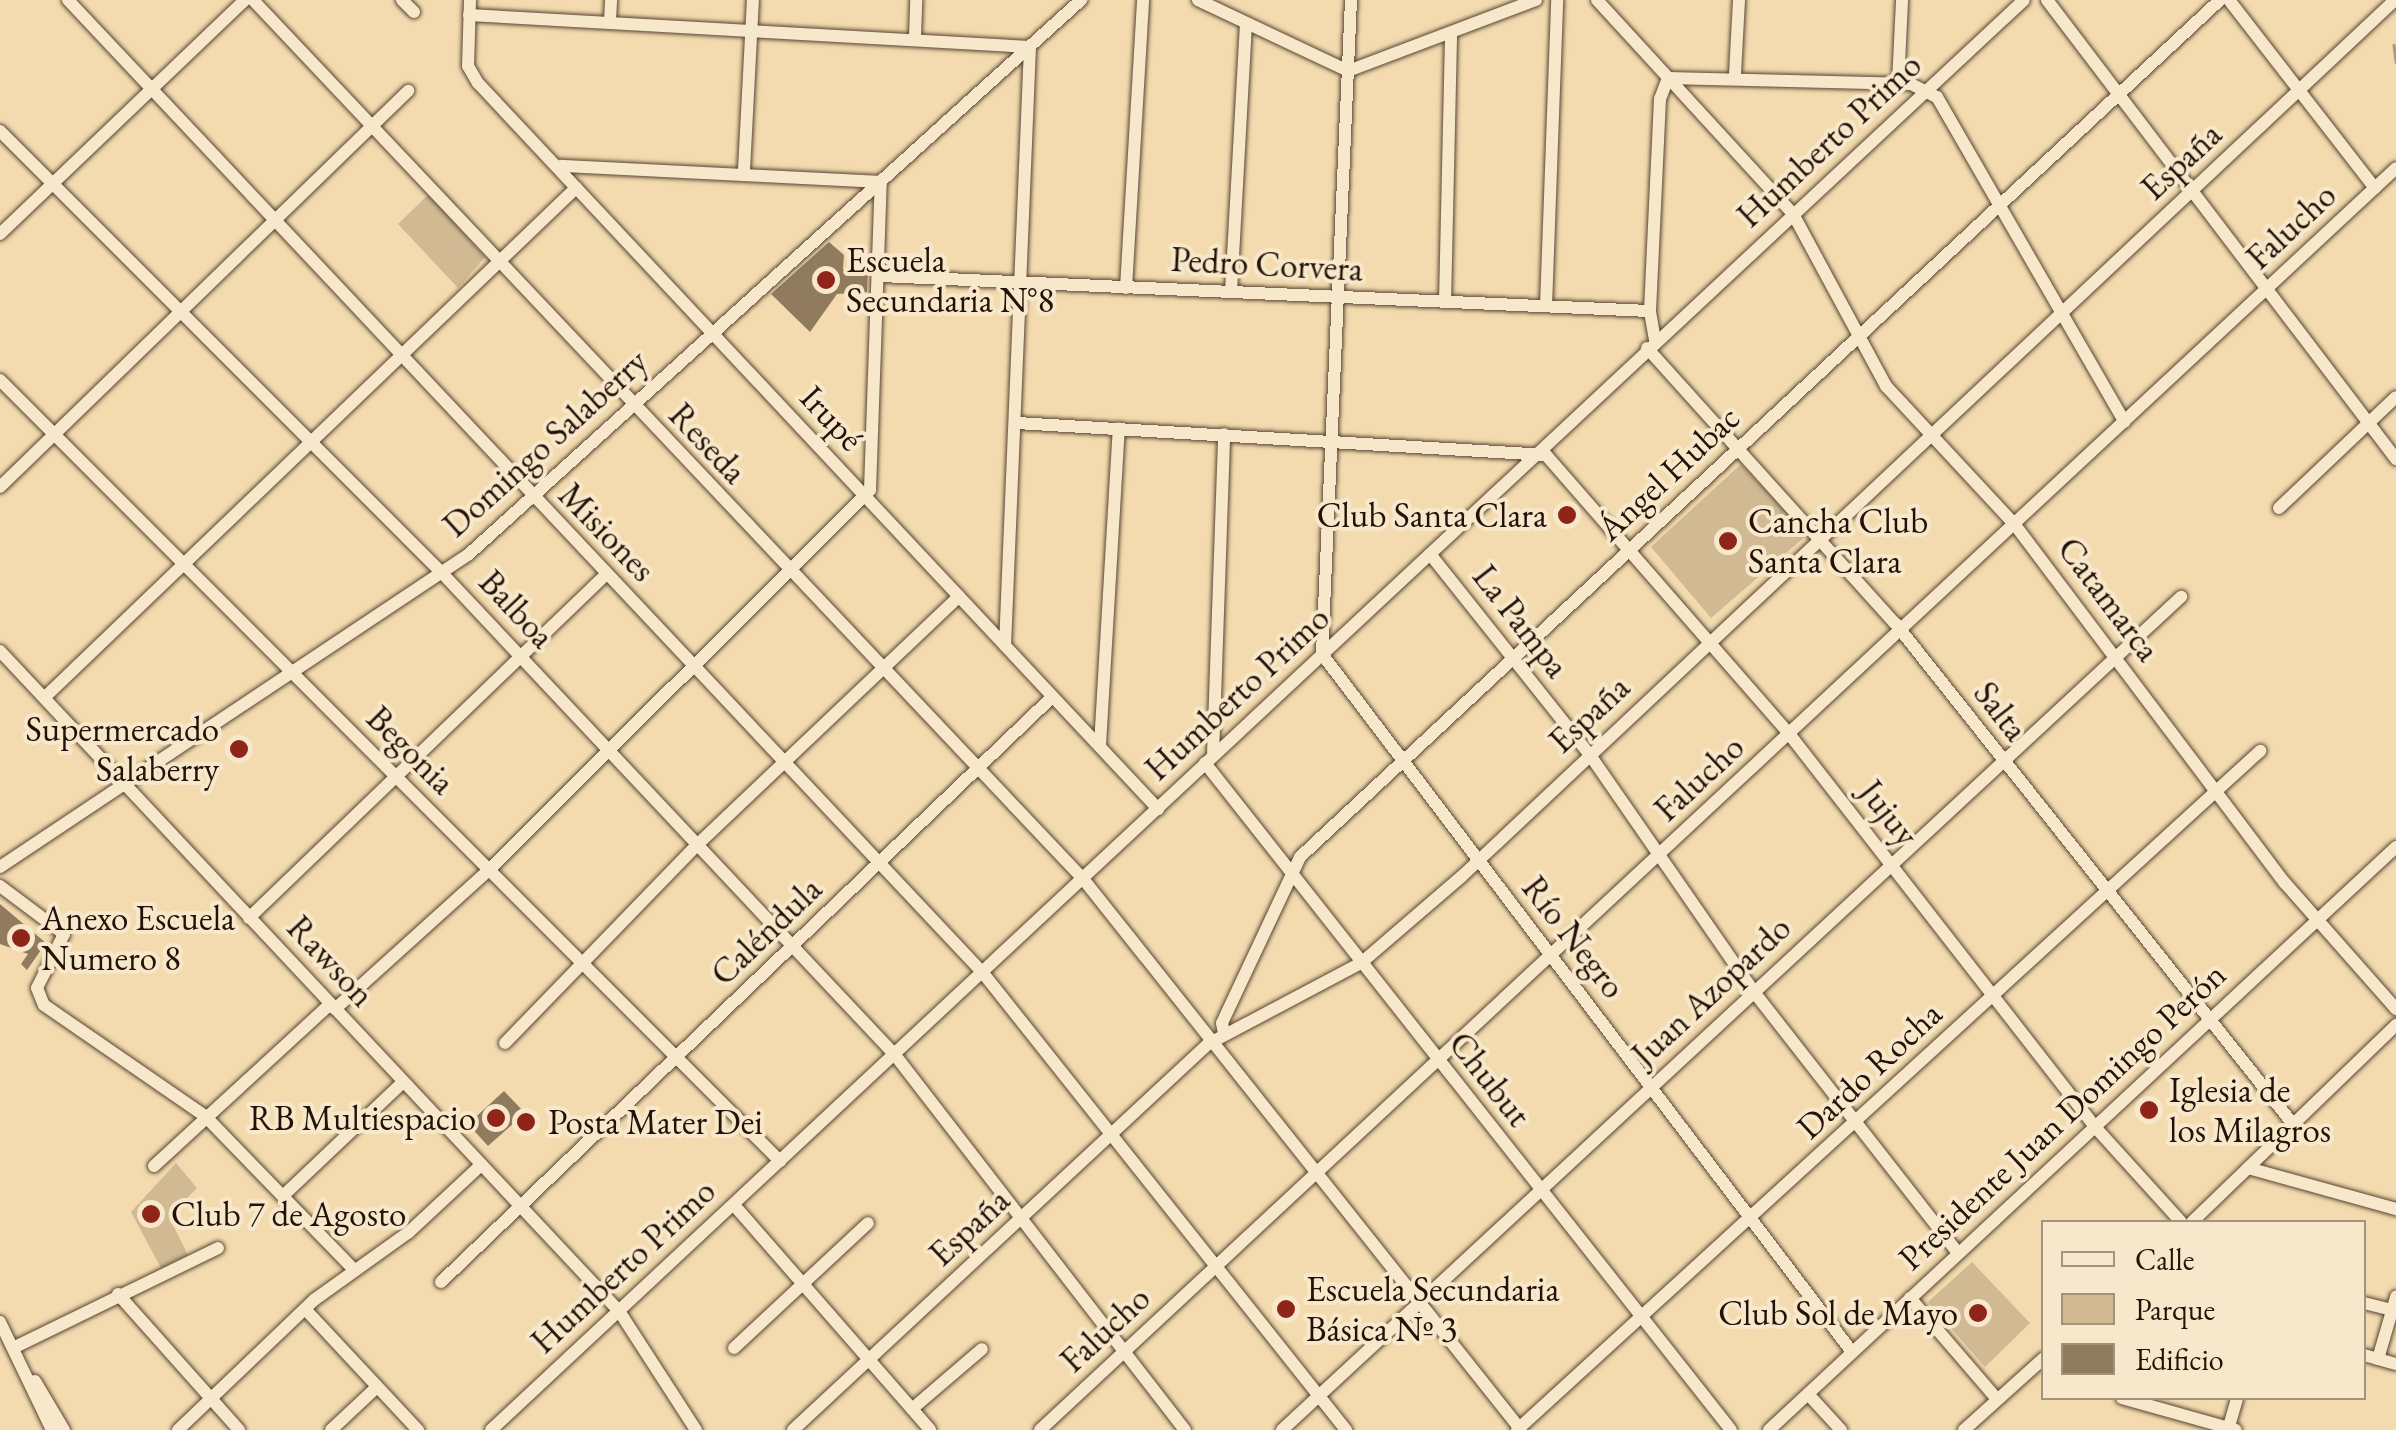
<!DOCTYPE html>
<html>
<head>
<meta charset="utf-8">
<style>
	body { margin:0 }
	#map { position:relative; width:2396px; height:1430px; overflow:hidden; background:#f3dbaf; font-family:"EB Garamond",serif }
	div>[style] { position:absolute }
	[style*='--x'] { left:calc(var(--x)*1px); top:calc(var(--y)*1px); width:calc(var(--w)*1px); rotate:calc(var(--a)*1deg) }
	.green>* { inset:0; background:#d0b993 }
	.stream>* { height:2.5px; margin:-1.25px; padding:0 1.25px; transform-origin:1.25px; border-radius:1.25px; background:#ad9776 }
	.building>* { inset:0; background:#907b5f }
	.roads { filter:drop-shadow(0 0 2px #584432) drop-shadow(0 0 2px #584432) }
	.minor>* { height:12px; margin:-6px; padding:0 6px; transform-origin:6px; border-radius:6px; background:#f7e8cb }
	.dots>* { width:28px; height:28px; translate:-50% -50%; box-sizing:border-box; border:5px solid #f7e8cb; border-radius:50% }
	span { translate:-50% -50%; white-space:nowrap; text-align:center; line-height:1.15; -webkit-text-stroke:8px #f7e8cb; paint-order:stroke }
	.street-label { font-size:35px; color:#241208 }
	.poi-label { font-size:35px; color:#241208 }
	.left { translate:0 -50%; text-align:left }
	.right { translate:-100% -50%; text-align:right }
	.legend { position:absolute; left:2041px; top:1220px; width:325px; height:180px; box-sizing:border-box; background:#f7e8cb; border:2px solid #a3927d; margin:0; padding:12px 18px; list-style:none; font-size:30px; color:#241208 }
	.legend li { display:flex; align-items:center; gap:20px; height:50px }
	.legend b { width:50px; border:2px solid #a3927d }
</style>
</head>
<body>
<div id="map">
	<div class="green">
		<i style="clip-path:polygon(429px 194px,485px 257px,458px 288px,398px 224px)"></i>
		<i style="clip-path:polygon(1741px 464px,1807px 535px,1711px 618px,1651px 547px)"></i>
		<i style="clip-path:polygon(176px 1163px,197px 1188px,169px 1217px,188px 1255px,161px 1268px,131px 1212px)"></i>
		<i style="clip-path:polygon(1972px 1262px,2030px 1323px,1985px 1367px,1928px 1302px)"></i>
	</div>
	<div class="stream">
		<i style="--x:2394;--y:45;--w:17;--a:83"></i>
	</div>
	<div class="building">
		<i style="clip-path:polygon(829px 242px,844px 255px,843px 269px,868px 268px,867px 292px,837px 294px,810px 332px,771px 294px)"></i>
		<i style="clip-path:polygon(0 904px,46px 943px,27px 970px,21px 964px,28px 954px,0 944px)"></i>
		<i style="clip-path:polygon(504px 1091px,525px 1113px,488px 1146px,468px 1124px)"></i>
	</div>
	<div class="roads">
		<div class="minor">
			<i style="--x:68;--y:0;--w:1336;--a:46.76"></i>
			<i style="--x:983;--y:973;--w:584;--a:51.54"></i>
			<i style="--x:253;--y:0;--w:1210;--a:46.64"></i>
			<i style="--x:1084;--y:880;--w:702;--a:51.53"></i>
			<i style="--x:402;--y:0;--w:17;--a:45"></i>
			<i style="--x:470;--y:0;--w:66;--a:91.7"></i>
			<i style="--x:468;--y:66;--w:20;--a:60"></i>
			<i style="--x:478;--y:83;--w:995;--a:46.87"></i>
			<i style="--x:1198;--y:0;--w:166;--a:25.3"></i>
			<i style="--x:1348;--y:71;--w:201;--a:-20.7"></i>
			<i style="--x:1351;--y:0;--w:655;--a:92.54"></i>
			<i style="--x:1322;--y:654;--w:876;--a:52.79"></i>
			<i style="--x:1597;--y:0;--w:290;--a:47.5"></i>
			<i style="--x:1793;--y:214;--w:196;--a:61.6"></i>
			<i style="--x:1886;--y:386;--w:190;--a:47.1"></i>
			<i style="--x:2015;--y:525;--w:448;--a:53"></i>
			<i style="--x:2285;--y:883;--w:168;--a:48.6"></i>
			<i style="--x:2047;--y:0;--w:577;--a:52.75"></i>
			<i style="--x:2229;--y:0;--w:238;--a:52.2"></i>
			<i style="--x:469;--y:15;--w:562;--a:3.26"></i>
			<i style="--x:1030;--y:47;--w:599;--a:92.39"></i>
			<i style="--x:610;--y:21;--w:21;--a:-87"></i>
			<i style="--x:915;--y:37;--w:37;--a:-88"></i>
			<i style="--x:1735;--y:74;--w:74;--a:-86.9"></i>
			<i style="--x:1898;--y:83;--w:83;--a:-87.2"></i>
			<i style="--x:0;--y:131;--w:625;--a:45"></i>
			<i style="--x:442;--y:573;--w:661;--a:46.78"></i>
			<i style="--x:895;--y:1055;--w:474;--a:52.3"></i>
			<i style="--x:744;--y:170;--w:170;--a:-87"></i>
			<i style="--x:0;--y:234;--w:339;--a:-43.7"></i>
			<i style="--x:881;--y:276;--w:770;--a:2.61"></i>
			<i style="--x:1126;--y:288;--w:289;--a:-86.6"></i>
			<i style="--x:1231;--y:292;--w:268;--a:-86.8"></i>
			<i style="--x:1445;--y:302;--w:269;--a:-88.7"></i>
			<i style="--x:1546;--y:306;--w:306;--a:-87.9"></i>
			<i style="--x:1655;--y:340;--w:29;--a:-100"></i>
			<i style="--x:1650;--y:311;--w:212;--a:-87.3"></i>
			<i style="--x:1660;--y:99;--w:22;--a:-69"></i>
			<i style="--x:1668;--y:78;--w:243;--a:1.4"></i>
			<i style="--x:1911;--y:84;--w:29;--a:27"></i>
			<i style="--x:1937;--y:97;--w:375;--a:60"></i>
			<i style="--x:1647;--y:348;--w:370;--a:48"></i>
			<i style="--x:1895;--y:623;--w:640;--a:51.54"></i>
			<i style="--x:0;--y:380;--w:1104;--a:45.04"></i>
			<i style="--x:1017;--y:423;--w:530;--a:3.46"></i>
			<i style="--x:1546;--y:455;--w:371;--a:48.9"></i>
			<i style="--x:1790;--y:735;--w:497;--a:52.1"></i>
			<i style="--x:2095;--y:1127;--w:128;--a:47.8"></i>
			<i style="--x:0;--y:487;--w:569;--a:-44.14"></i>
			<i style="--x:2279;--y:508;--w:161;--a:-43.5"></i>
			<i style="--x:1430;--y:554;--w:257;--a:51.5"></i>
			<i style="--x:1590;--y:755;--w:288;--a:55.3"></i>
			<i style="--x:1754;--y:992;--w:331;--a:52"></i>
			<i style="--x:0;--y:651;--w:905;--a:46.84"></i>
			<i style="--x:619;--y:1311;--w:142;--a:57.1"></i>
			<i style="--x:45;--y:697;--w:736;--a:-43.79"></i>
			<i style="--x:1100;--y:745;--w:317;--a:-86.6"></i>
			<i style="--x:1213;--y:755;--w:321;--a:-88"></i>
			<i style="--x:1205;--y:763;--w:849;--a:51.74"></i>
			<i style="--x:0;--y:867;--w:564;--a:-33.72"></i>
			<i style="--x:469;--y:554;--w:826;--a:-42.15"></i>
			<i style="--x:0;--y:886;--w:80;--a:36.9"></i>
			<i style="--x:64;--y:934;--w:60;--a:116.6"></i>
			<i style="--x:37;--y:988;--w:18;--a:68"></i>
			<i style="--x:44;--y:1005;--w:196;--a:34.6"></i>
			<i style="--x:205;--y:1116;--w:214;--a:45.9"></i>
			<i style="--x:249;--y:918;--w:495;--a:-43.9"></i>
			<i style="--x:335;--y:1009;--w:207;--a:-42.1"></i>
			<i style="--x:489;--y:870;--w:538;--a:-44.92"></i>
			<i style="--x:870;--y:490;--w:308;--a:-88"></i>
			<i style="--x:881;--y:182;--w:321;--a:-177.1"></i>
			<i style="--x:1224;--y:1034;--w:11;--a:-100"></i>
			<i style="--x:1222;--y:1023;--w:183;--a:-64.8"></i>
			<i style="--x:1300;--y:857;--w:1257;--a:-42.97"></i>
			<i style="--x:505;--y:1043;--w:276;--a:-45.9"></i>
			<i style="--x:697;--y:845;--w:361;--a:-43.5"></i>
			<i style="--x:154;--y:1166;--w:239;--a:-42.6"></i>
			<i style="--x:2248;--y:1168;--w:154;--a:15.5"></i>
			<i style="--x:285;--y:1194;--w:163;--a:-43.5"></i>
			<i style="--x:734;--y:1205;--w:298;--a:48.9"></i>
			<i style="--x:2192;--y:1222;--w:284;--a:-44"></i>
			<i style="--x:441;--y:1282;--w:846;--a:-43.75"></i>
			<i style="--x:118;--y:1294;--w:182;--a:48.3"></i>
			<i style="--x:1910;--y:1298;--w:133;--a:49.3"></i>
			<i style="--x:2364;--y:1303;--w:29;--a:14"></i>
			<i style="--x:305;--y:1309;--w:166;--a:47"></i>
			<i style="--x:0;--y:1322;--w:120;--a:64.3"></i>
			<i style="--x:13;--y:1348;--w:228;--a:-26"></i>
			<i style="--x:734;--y:1348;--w:183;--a:-43"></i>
			<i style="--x:2364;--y:1355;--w:33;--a:16"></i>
			<i style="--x:2378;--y:1359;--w:65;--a:-73.8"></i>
			<i style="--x:35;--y:1381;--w:57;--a:59.4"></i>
			<i style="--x:1808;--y:1394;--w:49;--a:47.5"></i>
			<i style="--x:2122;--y:1398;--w:118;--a:15.7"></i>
			<i style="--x:912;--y:1409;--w:92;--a:-40.6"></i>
			<i style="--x:178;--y:1430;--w:188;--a:-43.7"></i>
			<i style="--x:314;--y:1300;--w:117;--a:-35.6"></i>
			<i style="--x:409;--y:1232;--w:98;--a:-42.9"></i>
			<i style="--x:331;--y:1430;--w:63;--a:-43.1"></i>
			<i style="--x:491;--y:1430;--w:2096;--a:-43.01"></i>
			<i style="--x:793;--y:1430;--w:567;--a:-42.93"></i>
			<i style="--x:1208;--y:1044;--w:173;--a:-27.9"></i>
			<i style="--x:1361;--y:963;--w:132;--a:-40.7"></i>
			<i style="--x:1461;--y:877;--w:1281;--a:-43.2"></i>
			<i style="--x:1040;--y:1430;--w:1852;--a:-42.94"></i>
			<i style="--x:1282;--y:1430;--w:1226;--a:-42.82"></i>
			<i style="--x:1517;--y:1430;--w:1007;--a:-42.42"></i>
			<i style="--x:1769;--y:1430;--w:856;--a:-42.92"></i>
			<i style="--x:1964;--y:1430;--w:108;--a:-42"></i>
			<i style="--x:2228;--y:1430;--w:33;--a:-74"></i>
		</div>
	</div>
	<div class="dots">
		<i style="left:826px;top:280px;background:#8f2418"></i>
		<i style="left:1567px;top:515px;background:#8f2418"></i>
		<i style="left:1728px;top:541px;background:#8f2418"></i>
		<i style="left:239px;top:749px;background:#8f2418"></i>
		<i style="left:21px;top:938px;background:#8f2418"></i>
		<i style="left:2149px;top:1110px;background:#8f2418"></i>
		<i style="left:496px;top:1118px;background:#8f2418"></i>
		<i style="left:526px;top:1122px;background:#8f2418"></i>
		<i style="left:151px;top:1214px;background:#8f2418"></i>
		<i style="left:1286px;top:1309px;background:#8f2418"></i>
		<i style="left:1978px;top:1313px;background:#8f2418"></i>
	</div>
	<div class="street-label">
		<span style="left:1829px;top:140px;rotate:-43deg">Humberto Primo</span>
		<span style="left:2181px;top:161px;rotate:-43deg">España</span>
		<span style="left:2291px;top:226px;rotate:-43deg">Falucho</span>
		<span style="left:1267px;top:264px;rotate:3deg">Pedro Corvera</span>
		<span style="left:832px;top:418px;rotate:47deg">Irupé</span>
		<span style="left:545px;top:443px;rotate:-42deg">Domingo Salaberry</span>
		<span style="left:708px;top:443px;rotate:47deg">Reseda</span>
		<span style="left:1668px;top:473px;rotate:-43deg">Ángel Hubac</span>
		<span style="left:607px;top:532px;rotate:46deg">Misiones</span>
		<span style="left:2109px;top:599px;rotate:53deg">Catamarca</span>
		<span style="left:517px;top:609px;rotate:47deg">Balboa</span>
		<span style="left:1521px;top:621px;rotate:52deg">La Pampa</span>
		<span style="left:1237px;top:693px;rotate:-43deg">Humberto Primo</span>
		<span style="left:2001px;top:711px;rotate:52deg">Salta</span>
		<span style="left:1589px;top:714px;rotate:-43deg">España</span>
		<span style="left:411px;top:750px;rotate:45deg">Begonia</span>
		<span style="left:1699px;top:778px;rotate:-43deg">Falucho</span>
		<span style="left:1889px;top:813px;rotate:52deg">Jujuy</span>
		<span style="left:766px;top:931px;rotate:-44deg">Caléndula</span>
		<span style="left:1574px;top:937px;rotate:52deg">Río Negro</span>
		<span style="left:331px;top:961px;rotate:47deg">Rawson</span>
		<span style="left:1711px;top:991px;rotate:-43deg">Juan Azopardo</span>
		<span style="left:1869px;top:1070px;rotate:-43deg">Dardo Rocha</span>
		<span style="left:1490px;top:1079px;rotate:52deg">Chubut</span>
		<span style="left:2062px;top:1116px;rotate:-43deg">Presidente Juan Domingo Perón</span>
		<span style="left:969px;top:1227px;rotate:-43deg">España</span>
		<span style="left:623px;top:1266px;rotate:-43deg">Humberto Primo</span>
		<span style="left:1105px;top:1329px;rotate:-43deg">Falucho</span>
	</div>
	<div class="poi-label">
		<span class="left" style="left:846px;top:280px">Escuela<br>Secundaria N°8</span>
		<span class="right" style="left:1547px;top:515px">Club Santa Clara</span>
		<span class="left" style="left:1748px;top:541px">Cancha Club<br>Santa Clara</span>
		<span class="right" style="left:219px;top:749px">Supermercado<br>Salaberry</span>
		<span class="left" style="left:41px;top:938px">Anexo Escuela<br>Numero 8</span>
		<span class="left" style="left:2169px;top:1110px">Iglesia de<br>los Milagros</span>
		<span class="right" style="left:476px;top:1118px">RB Multiespacio</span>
		<span class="left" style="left:548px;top:1122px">Posta Mater Dei</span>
		<span class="left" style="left:171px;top:1214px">Club 7 de Agosto</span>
		<span class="left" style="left:1306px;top:1309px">Escuela Secundaria<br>Básica Nº 3</span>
		<span class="right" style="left:1958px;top:1313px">Club Sol de Mayo</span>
	</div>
	<ul class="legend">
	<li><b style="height:12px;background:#f7e8cb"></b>Calle</li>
	<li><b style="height:28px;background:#d0b993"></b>Parque</li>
	<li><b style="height:28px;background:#907b5f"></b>Edificio</li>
	</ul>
</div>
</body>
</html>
